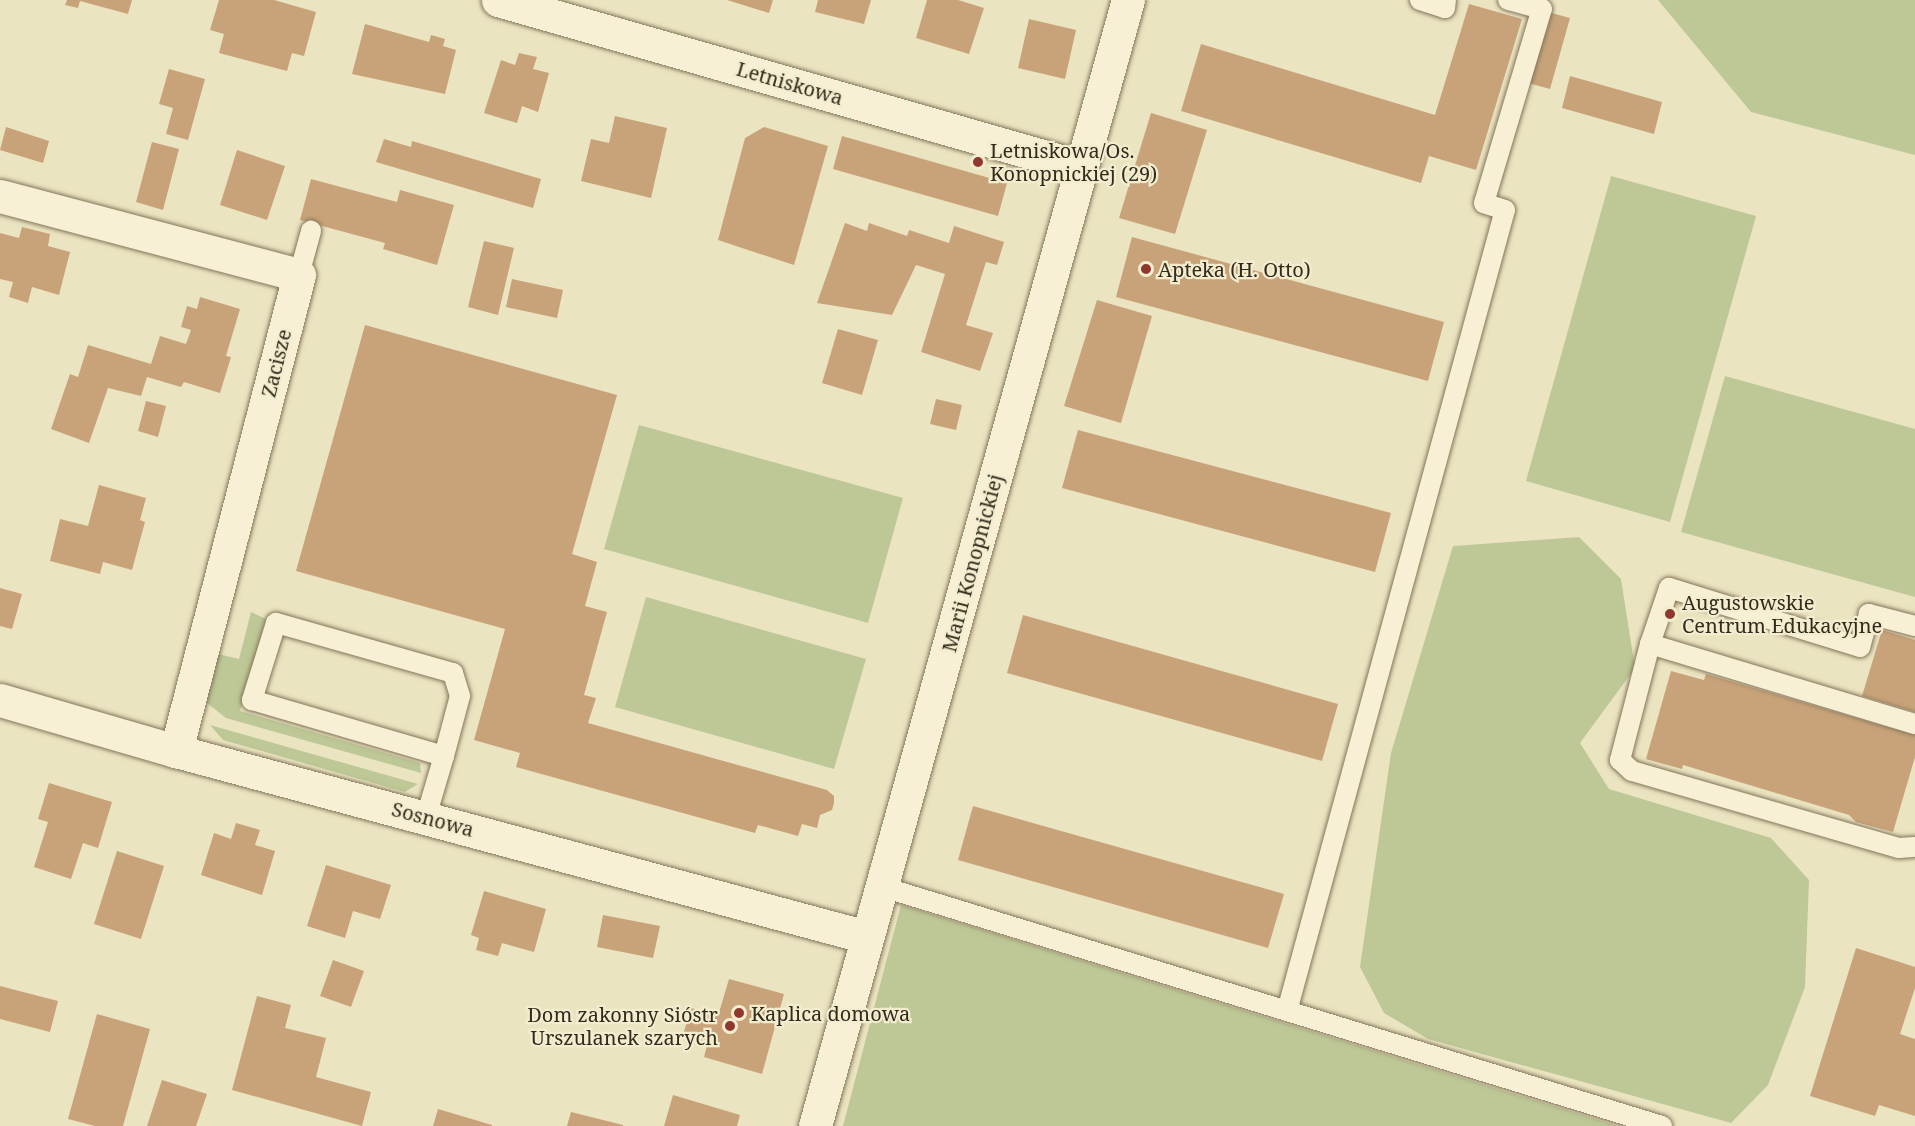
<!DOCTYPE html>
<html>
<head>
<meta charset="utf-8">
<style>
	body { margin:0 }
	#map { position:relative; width:1915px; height:1126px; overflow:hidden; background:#ebe4c1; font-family:"Noto Serif",serif }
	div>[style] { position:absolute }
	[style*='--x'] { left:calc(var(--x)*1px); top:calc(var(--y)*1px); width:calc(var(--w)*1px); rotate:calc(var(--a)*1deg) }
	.green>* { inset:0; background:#bdc896 }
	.building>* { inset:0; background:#c8a379 }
	.roads { filter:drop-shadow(0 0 2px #84755a) drop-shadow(0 0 2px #84755a) }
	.service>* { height:20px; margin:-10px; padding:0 10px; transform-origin:10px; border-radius:10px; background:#f7f0d4 }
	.minor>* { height:33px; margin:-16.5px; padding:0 16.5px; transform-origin:16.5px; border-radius:16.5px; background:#f7f0d4 }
	.dots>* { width:16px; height:16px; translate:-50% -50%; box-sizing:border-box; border:3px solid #f3edd0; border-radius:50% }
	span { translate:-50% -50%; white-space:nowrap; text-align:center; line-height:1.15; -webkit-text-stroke:4.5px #f3edd0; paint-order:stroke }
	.street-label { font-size:20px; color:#342b1d }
	.poi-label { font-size:20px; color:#342b1d }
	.left { translate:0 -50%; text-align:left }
	.right { translate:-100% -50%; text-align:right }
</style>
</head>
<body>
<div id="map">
	<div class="green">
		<i style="clip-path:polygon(1658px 0,1915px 0,1915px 155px,1751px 112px)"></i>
		<i style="clip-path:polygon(1611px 176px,1756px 216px,1670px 522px,1526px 481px)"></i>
		<i style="clip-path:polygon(1725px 376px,1915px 429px,1915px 597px,1681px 532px)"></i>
		<i style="clip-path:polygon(639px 425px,903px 498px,868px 623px,604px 549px)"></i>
		<i style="clip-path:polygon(1579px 537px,1621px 579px,1635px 668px,1580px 743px,1609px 789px,1771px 838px,1809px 880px,1805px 987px,1768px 1085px,1731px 1123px,1428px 1039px,1384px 1013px,1360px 967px,1391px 753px,1453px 546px)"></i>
		<i style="clip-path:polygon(646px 597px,866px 659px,834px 769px,615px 707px)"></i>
		<i style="clip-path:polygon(251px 612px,266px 619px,240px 711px,420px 763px,421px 773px,226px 718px,207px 703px,210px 652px,239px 659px)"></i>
		<i style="clip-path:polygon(210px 725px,418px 784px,405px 792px,223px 740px)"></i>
		<i style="clip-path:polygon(901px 905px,1618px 1126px,843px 1126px)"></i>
	</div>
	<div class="building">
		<i style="clip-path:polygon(67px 0,132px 0,128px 14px,80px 1px,78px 8px,65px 5px)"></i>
		<i style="clip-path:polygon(219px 0,274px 0,316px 12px,304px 56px,292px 53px,287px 71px,219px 53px,224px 34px,210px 30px)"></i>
		<i style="clip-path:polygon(727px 0,773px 0,769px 13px)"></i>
		<i style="clip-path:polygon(818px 0,871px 0,864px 24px,815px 12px)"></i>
		<i style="clip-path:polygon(927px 0,958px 0,984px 8px,969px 54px,916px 38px)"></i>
		<i style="clip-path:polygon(1469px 4px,1522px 19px,1476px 170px,1429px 156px,1421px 183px,1181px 111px,1201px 44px,1435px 115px)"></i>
		<i style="clip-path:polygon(1548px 12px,1570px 18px,1550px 89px,1528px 83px)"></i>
		<i style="clip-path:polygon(1029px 19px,1076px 30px,1065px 79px,1018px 68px)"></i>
		<i style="clip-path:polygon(365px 24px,429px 42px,431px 35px,445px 39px,443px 46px,456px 50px,445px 94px,352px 74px)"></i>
		<i style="clip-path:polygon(519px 53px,537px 57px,533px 69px,549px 73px,538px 112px,522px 106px,517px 123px,484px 113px,501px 60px,515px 65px)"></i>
		<i style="clip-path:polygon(169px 69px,205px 79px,188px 140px,166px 134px,173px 108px,159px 104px)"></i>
		<i style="clip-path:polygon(1570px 76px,1662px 102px,1654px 134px,1562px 108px)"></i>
		<i style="clip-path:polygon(1151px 113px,1207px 130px,1175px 234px,1119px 218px)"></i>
		<i style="clip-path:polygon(615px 116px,667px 128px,651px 198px,581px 181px,591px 139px,609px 143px)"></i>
		<i style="clip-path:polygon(6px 127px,49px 141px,43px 163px,0 150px)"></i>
		<i style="clip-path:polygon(764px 127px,828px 146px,794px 265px,718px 240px,745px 138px)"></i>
		<i style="clip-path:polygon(842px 136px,1007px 183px,998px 216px,833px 169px)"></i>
		<i style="clip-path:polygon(384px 139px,411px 147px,412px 141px,541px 179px,533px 208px,376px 162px)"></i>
		<i style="clip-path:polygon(152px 142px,179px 149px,163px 210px,136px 202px)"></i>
		<i style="clip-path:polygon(237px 150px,285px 166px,267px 220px,220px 205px)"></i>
		<i style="clip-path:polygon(311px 179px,397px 202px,400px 190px,454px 205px,437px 265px,383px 249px,385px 243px,300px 220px)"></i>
		<i style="clip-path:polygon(845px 223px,867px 231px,869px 223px,907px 236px,909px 230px,949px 243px,954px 226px,1004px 242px,997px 265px,986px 262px,966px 325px,993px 333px,980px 371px,921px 352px,945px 274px,916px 265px,892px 315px,817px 303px)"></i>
		<i style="clip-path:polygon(22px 227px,50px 234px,48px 246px,70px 252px,59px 295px,32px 287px,28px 303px,9px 297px,13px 282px,0 279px,0 233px,19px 238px)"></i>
		<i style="clip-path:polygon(1132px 237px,1444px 322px,1428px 381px,1116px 297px)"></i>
		<i style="clip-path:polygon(484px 241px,514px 248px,498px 315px,468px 307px)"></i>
		<i style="clip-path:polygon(512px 279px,563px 290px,557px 318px,506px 307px)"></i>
		<i style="clip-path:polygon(200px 297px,240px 309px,226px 356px,231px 357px,220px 393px,184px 382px,181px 387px,147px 377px,141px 396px,108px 388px,89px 443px,51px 429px,70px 374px,78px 377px,88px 345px,151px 364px,160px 336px,186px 344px,191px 330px,181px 327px,187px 306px,197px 309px)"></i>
		<i style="clip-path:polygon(1097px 300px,1152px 316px,1121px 423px,1064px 406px)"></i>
		<i style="clip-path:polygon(365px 325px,617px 395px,572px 554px,597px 562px,585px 606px,607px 612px,584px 695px,596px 698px,588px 723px,827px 790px,834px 796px,834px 803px,832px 810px,820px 815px,817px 828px,802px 824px,798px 836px,758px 825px,755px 833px,516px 767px,520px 753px,474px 740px,505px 629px,296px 571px)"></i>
		<i style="clip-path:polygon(838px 329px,878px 340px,862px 395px,822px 383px)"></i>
		<i style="clip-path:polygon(936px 399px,962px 405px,956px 430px,930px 424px)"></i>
		<i style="clip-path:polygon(146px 401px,166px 406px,158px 437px,138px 431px)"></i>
		<i style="clip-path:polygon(1078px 430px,1391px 513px,1375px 572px,1062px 488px)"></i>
		<i style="clip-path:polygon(99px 485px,146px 498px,140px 520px,145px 522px,132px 570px,103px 562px,100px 574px,50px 561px,60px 519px,88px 526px)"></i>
		<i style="clip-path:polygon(0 588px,22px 594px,12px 629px,0 626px)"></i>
		<i style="clip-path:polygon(1023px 615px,1338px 704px,1322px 761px,1007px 673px)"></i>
		<i style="clip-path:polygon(1882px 630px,1915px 640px,1915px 712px,1862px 696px)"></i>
		<i style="clip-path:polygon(1671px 671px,1704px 680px,1706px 674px,1915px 735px,1915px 757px,1893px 832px,1856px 822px,1849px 815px,1683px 765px,1682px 769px,1646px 759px)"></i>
		<i style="clip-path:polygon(49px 783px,112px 802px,98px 848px,83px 843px,71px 879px,34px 867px,48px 822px,38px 819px)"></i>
		<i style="clip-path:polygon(973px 806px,1284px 894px,1268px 948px,958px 860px)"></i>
		<i style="clip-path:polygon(236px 823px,260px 830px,255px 845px,275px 851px,262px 895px,201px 875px,214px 833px,231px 839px)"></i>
		<i style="clip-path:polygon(117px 851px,164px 866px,141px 939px,94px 924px)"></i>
		<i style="clip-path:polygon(326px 865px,391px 885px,380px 919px,353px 911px,345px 938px,307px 926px)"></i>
		<i style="clip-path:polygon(484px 891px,546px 909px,534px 952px,502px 943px,498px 956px,476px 950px,479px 938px,471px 935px)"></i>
		<i style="clip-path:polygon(603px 915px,660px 926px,653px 958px,597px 947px)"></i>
		<i style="clip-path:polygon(1856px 948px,1915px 967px,1915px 988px,1900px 1034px,1915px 1039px,1915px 1116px,1879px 1105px,1875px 1116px,1810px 1096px)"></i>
		<i style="clip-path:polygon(333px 960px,364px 971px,351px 1007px,320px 996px)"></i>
		<i style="clip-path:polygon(729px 979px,784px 994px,762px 1074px,704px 1057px,708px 1042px,683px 1035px,691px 1008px,718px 1016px)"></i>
		<i style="clip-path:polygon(0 986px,58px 1001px,50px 1032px,0 1019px)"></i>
		<i style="clip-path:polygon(257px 996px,291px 1005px,285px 1028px,326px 1038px,316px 1077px,371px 1092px,362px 1126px,232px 1090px)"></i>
		<i style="clip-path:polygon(97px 1014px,150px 1029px,123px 1126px,95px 1126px,68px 1119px)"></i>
		<i style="clip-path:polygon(162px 1080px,207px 1094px,196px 1126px,147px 1126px)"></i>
		<i style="clip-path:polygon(673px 1095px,740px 1115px,737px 1126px,664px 1126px)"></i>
		<i style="clip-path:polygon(438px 1109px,492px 1125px,492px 1126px,433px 1126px)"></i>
		<i style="clip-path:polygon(571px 1112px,623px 1125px,623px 1126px,567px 1126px)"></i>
	</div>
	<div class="roads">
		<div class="service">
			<i style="--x:1420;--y:0;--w:26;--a:18"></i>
			<i style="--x:1445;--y:8;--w:8;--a:-83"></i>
			<i style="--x:299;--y:275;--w:46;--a:-74.7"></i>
			<i style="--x:1915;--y:626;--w:48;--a:-165.4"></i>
			<i style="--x:1869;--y:614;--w:34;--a:105"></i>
			<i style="--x:1860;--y:647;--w:200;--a:-162.8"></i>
			<i style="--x:1669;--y:588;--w:59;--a:108.7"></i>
			<i style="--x:1650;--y:644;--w:277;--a:16.8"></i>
			<i style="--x:1650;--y:644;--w:120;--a:104.5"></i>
			<i style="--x:1620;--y:760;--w:16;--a:43"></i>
			<i style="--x:1632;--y:771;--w:278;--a:16.1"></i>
			<i style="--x:1899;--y:848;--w:16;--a:-4"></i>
			<i style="--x:426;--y:817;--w:64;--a:-73.6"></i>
			<i style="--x:444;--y:756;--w:62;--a:-75.1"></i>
			<i style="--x:460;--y:696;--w:24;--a:-107"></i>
			<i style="--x:453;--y:673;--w:184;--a:-164.2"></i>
			<i style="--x:276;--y:623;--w:81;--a:107.3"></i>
			<i style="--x:252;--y:700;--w:200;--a:16.3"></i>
			<i style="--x:883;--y:887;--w:815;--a:17.06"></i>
			<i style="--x:1287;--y:1011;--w:830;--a:-74.78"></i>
			<i style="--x:1505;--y:210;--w:22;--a:-162"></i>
			<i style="--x:1484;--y:203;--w:202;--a:-73.4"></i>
			<i style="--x:1542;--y:9;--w:35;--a:-165"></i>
		</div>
		<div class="minor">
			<i style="--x:498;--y:0;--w:606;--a:15.98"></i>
			<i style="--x:0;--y:196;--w:309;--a:14.8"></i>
			<i style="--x:299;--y:275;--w:492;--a:104.5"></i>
			<i style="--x:0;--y:700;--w:183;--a:16.2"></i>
			<i style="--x:176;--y:751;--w:716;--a:15.07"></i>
			<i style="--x:815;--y:1126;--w:1169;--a:-74.47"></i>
		</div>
	</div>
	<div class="dots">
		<i style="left:978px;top:162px;background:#90382d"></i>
		<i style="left:1146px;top:269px;background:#90382d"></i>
		<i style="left:1670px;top:614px;background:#90382d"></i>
		<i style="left:739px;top:1013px;background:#90382d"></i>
		<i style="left:730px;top:1026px;background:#90382d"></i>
	</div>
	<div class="street-label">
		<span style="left:790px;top:83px;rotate:16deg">Letniskowa</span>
		<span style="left:276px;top:363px;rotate:-76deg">Zacisze</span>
		<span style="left:972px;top:563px;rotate:-75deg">Marii Konopnickiej</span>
		<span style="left:433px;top:819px;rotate:15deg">Sosnowa</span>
	</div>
	<div class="poi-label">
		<span class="left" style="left:990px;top:162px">Letniskowa/Os.<br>Konopnickiej (29)</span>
		<span class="left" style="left:1158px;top:269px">Apteka (H. Otto)</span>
		<span class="left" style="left:1682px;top:614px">Augustowskie<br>Centrum Edukacyjne</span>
		<span class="left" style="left:751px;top:1013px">Kaplica domowa</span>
		<span class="right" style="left:718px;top:1026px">Dom zakonny Sióstr<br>Urszulanek szarych</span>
	</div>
</div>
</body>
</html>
